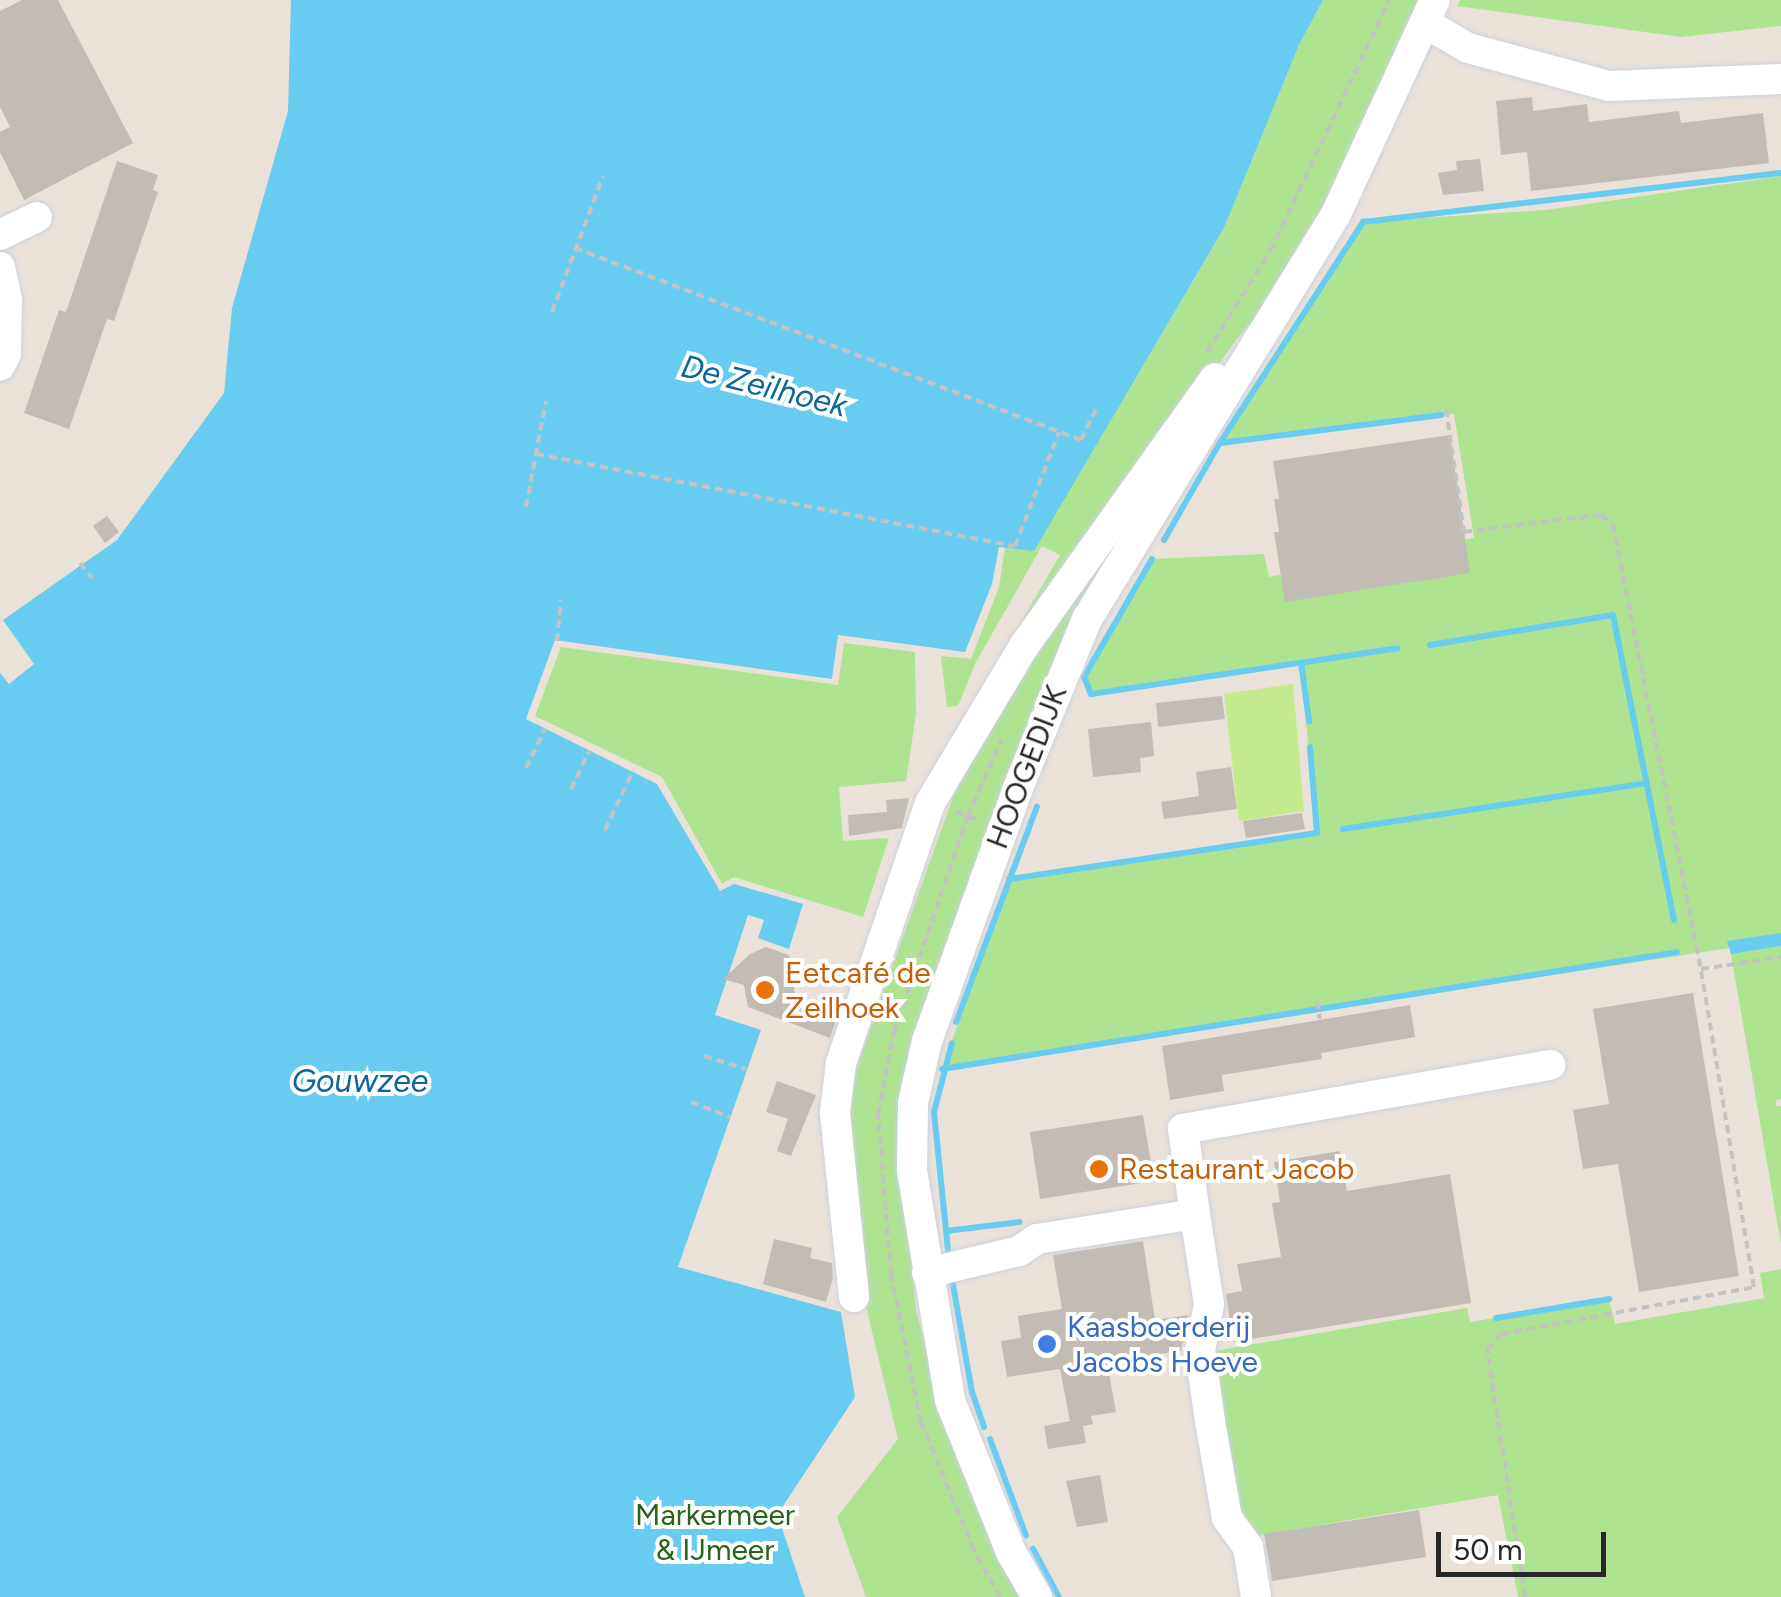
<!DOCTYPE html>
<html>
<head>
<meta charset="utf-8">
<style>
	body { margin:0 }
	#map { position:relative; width:1781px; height:1597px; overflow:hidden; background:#eae2d8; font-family:Figtree,sans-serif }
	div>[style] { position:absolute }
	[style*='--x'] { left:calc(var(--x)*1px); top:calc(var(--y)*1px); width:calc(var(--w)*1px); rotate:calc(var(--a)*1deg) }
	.green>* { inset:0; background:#aee392 }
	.pitch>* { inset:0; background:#c3eb8d }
	.water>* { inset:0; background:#67ccf0 }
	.stream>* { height:6px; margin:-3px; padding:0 3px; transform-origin:3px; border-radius:3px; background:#67ccf0 }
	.building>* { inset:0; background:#c2bcb5 }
	.path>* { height:4px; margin-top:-2px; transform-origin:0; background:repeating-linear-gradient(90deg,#c3c3c3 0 8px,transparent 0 13px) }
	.roads { filter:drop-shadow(0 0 2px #cdd1e1) drop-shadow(0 0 2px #cdd1e1) }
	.minor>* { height:30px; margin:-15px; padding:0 15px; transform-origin:15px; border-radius:15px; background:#fff }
	.dots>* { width:28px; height:28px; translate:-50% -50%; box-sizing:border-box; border:5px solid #fff; border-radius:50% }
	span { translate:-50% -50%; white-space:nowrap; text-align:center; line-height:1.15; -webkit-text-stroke:8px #fff; paint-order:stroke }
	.street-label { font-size:30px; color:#272727 }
	.food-label { font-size:30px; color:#c56008 }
	.left { translate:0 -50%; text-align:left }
	.shop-label { font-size:30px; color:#366cbe }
	.park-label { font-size:30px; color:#276417 }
	.water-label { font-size:32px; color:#0a6798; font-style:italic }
	.scale { position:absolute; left:1436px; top:1532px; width:170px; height:45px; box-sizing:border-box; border:5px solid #272727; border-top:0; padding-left:12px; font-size:30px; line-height:35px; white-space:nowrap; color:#272727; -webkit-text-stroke:8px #fff; paint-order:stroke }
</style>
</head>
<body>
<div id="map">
	<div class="green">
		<i style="clip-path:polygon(1323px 0,1424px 0,1362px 139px,1279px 291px,1237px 339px,992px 673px,1060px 555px,1042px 546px,976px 662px,958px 706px,947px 707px,941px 656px,971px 659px,999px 587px,1005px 548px,1034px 550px,1193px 281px,1224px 228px,1299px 45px)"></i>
		<i style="clip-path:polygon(1460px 0,1781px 0,1781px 26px,1681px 37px,1457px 6px)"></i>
		<i style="clip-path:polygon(1781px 176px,1781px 940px,942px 1069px,1009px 879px,1317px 832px,1300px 663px,1091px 694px,1084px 677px,1152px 559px,1264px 554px,1269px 577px,1474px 538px,1454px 414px,1219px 444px,1363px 222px,1546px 210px)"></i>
		<i style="clip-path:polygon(1159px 492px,979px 870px,904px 1186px,916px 1310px,944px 1416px,1026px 1597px,866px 1597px,837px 1517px,898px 1439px,860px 1282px,849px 1114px,856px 1068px,967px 758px,1073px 583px)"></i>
		<i style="clip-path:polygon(844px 643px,915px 652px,916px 714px,906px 781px,839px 787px,843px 841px,889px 838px,863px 917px,734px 877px,722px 884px,662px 777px,535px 716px,561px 647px,838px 685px)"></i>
		<i style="clip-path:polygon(1781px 946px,1781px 1099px,1776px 1100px,1776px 1106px,1781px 1106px,1781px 1244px,1731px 954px)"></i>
		<i style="clip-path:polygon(1781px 1269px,1781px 1597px,1518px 1597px,1498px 1495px,1225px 1541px,1196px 1354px,1467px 1308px,1470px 1322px,1609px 1299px,1615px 1324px,1764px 1298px,1760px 1273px)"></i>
	</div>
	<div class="pitch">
		<i style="clip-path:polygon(1293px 684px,1304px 811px,1239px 821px,1224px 694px)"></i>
	</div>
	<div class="water">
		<i style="clip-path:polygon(291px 0,1323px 0,1299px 45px,1224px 228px,1034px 551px,999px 547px,992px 584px,965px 652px,838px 635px,832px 679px,555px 640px,526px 719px,657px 784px,720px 891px,734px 884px,803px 904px,789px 949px,758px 938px,764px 920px,748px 915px,715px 1015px,761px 1030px,678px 1267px,841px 1312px,855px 1397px,781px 1509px,780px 1522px,805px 1597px,0 1597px,0 673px,9px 684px,34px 664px,3px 620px,117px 540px,224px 393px,232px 308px,288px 111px)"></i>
		<i style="clip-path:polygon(1781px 933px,1781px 946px,1731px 954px,1727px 941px)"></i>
	</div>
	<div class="stream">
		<i style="--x:1220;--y:443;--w:223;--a:-7.2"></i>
		<i style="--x:1164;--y:540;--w:111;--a:-60.2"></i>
		<i style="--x:1219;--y:444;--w:265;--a:-57"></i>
		<i style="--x:1363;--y:222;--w:421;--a:-6.7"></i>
		<i style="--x:1152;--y:559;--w:136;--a:120"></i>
		<i style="--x:1084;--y:677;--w:18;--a:68"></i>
		<i style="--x:1091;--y:694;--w:310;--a:-8.5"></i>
		<i style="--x:1430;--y:645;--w:185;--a:-9.3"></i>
		<i style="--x:1613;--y:615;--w:311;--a:78.7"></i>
		<i style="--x:1301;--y:663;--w:59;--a:82.1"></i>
		<i style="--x:1343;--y:829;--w:307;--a:-8.6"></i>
		<i style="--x:1009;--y:879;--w:311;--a:-8.5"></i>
		<i style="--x:1317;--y:833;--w:86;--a:-94.7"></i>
		<i style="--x:956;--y:1022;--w:230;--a:-69.4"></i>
		<i style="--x:942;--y:1069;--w:744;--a:-9.04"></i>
		<i style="--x:946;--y:1231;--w:74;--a:-7"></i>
		<i style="--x:948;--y:1250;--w:139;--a:-95.8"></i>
		<i style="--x:934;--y:1112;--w:71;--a:-75.4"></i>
		<i style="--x:952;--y:1279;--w:115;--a:80"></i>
		<i style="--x:972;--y:1392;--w:37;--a:71"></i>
		<i style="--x:1496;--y:1318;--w:115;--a:-9.5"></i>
		<i style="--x:990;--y:1439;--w:103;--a:69.6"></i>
		<i style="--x:1033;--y:1549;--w:55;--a:61.6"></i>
	</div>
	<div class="building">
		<i style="clip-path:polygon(22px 0,58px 0,133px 143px,24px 200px,0 152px,0 132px,10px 127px,0 107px,0 11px)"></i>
		<i style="clip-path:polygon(1532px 97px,1533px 111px,1587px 104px,1589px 122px,1679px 111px,1681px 123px,1763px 113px,1769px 163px,1531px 191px,1527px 152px,1501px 155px,1496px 101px)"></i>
		<i style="clip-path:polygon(1480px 159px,1484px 191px,1443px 195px,1438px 173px,1457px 170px,1456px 161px)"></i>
		<i style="clip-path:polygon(117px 161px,158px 175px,153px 190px,158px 192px,114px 321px,107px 319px,69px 429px,24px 413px,59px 310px,66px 312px)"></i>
		<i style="clip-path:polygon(1450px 435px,1470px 573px,1285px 602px,1274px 532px,1279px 532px,1274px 499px,1279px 499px,1273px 461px)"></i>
		<i style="clip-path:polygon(107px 516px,119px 532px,105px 543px,93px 526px)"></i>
		<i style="clip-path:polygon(1222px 696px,1225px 719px,1158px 727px,1156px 703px)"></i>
		<i style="clip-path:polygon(1151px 722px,1154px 756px,1140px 758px,1141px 772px,1093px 777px,1088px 729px)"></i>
		<i style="clip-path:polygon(1231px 767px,1237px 809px,1164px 819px,1161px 802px,1199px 796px,1196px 772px)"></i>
		<i style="clip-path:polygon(909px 798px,902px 828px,849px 836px,848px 815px,887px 812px,886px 800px)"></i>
		<i style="clip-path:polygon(1302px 813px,1305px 829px,1246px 838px,1243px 821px)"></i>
		<i style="clip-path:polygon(766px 947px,789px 955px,796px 1000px,838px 1014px,830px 1038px,748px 1007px,744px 985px,723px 979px,750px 954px)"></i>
		<i style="clip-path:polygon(1693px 993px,1739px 1276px,1639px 1292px,1618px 1164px,1583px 1169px,1573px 1110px,1609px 1104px,1593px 1009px)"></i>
		<i style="clip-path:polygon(1410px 1005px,1415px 1037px,1321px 1053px,1322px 1059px,1222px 1075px,1224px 1091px,1170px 1100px,1162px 1046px)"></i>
		<i style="clip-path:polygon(777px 1081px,816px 1095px,791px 1156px,777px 1151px,788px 1119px,766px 1112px)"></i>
		<i style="clip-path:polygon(1143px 1115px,1154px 1181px,1040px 1199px,1030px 1132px)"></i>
		<i style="clip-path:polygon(1340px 1151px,1347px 1191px,1450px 1174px,1471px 1303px,1233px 1342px,1226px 1294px,1242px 1291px,1237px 1264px,1281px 1257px,1272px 1203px,1280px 1202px,1274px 1162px)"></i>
		<i style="clip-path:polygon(774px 1239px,812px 1248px,810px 1258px,832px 1263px,833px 1278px,826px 1302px,763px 1284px)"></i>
		<i style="clip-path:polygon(1143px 1241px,1155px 1320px,1188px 1315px,1181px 1351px,1107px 1362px,1116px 1412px,1091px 1416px,1093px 1424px,1083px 1426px,1086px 1443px,1048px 1449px,1044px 1426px,1070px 1421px,1060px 1369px,1007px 1377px,1001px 1341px,1021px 1338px,1018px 1316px,1062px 1309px,1053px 1255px)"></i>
		<i style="clip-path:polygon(1100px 1475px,1108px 1522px,1077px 1527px,1066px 1481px)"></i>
		<i style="clip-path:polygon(1419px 1510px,1426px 1557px,1272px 1581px,1264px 1534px)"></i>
	</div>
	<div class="path">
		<i style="--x:575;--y:248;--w:541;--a:20.78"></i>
		<i style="--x:1081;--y:440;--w:37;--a:-64"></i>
		<i style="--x:552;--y:312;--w:145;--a:-69.4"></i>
		<i style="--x:1207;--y:352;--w:120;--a:-57.9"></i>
		<i style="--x:1271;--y:250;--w:276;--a:-64.7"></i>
		<i style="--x:1446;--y:409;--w:124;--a:81.7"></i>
		<i style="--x:1464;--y:532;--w:138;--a:-7.1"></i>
		<i style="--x:1601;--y:515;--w:16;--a:40"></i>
		<i style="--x:1613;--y:525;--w:453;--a:78.8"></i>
		<i style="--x:1701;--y:969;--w:81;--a:-8.5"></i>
		<i style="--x:536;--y:454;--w:488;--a:10.9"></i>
		<i style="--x:1015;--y:546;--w:122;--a:-68.9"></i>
		<i style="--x:526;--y:507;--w:108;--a:-79.3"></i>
		<i style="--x:80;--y:563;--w:19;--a:51"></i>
		<i style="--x:557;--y:641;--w:41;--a:-84.4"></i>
		<i style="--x:526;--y:768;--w:43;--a:-64"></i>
		<i style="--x:571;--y:789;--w:42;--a:-64.7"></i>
		<i style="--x:956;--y:812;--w:26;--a:21"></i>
		<i style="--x:605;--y:830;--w:65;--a:-64.6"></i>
		<i style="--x:1317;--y:1001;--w:18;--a:81"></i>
		<i style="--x:704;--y:1056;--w:44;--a:17.2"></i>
		<i style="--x:691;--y:1102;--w:42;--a:21"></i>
		<i style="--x:1000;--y:1597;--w:54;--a:-119"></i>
		<i style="--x:974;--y:1550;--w:139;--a:-112.5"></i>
		<i style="--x:921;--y:1422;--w:151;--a:-101.5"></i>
		<i style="--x:891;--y:1274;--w:161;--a:-94.6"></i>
		<i style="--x:878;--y:1114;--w:84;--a:-79"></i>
		<i style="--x:894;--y:1032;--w:228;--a:-71.1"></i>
		<i style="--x:968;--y:816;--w:84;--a:-66.2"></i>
		<i style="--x:1525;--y:1597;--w:251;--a:-98.7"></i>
		<i style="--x:1487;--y:1349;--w:21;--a:-47"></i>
		<i style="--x:1501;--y:1334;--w:257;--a:-10.5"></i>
		<i style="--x:1754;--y:1287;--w:322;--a:-99.5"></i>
	</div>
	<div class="roads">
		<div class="minor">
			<i style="--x:1425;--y:23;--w:50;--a:30.2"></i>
			<i style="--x:1468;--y:48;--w:146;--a:15.1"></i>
			<i style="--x:1609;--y:86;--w:172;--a:-2.3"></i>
			<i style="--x:0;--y:235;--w:41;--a:-25.9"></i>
			<i style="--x:0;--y:267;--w:35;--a:78"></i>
			<i style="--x:7;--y:301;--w:53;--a:91.1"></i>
			<i style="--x:6;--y:354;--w:13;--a:117"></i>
			<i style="--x:1195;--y:1214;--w:91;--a:81.2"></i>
			<i style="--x:1209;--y:1304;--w:48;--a:100.8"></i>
			<i style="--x:1200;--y:1351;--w:71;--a:81.9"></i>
			<i style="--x:1210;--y:1421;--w:98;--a:80.1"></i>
			<i style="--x:1227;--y:1518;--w:36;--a:54"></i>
			<i style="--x:1248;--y:1547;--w:51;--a:80.9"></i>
			<i style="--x:927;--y:1273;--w:95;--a:-13.4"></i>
			<i style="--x:1019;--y:1251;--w:22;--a:-34"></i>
			<i style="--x:1037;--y:1239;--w:160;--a:-9"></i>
			<i style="--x:1195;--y:1214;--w:86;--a:-98"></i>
			<i style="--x:1183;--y:1129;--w:373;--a:-9.9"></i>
			<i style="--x:854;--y:1297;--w:186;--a:-95.9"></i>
			<i style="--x:835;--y:1112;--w:49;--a:-83"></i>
			<i style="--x:841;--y:1063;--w:275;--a:-71.1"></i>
			<i style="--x:930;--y:803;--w:183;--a:-59.1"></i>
			<i style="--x:1024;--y:646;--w:329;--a:-54.5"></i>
			<i style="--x:1037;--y:1597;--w:52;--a:-120"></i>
			<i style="--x:1011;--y:1552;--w:164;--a:-111.9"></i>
			<i style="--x:950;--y:1400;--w:233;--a:-99.4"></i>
			<i style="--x:912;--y:1170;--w:67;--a:-89.1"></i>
			<i style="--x:913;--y:1103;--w:64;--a:-77.3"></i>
			<i style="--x:927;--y:1041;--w:269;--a:-70.2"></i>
			<i style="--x:1018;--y:788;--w:183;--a:-67.8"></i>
			<i style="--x:1087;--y:619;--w:475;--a:-58.4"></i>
			<i style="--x:1336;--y:214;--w:236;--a:-65.2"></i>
		</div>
	</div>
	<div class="dots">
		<i style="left:765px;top:990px;background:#e8710a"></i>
		<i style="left:1099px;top:1169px;background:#e8710a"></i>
		<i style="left:1047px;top:1344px;background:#3f7fe0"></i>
	</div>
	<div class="street-label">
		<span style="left:1027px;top:767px;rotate:-69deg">HOOGEDIJK</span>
	</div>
	<div class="food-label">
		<span class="left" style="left:785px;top:990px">Eetcafé de<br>Zeilhoek</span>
		<span class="left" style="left:1119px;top:1169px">Restaurant Jacob</span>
	</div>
	<div class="shop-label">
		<span class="left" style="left:1067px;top:1344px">Kaasboerderij<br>Jacobs Hoeve</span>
	</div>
	<div class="park-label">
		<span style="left:715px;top:1532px">Markermeer<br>&amp; IJmeer</span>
	</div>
	<div class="water-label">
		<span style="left:764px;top:386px;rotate:14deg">De Zeilhoek</span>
		<span style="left:360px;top:1081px">Gouwzee</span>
	</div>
	<div class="scale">50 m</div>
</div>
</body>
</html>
